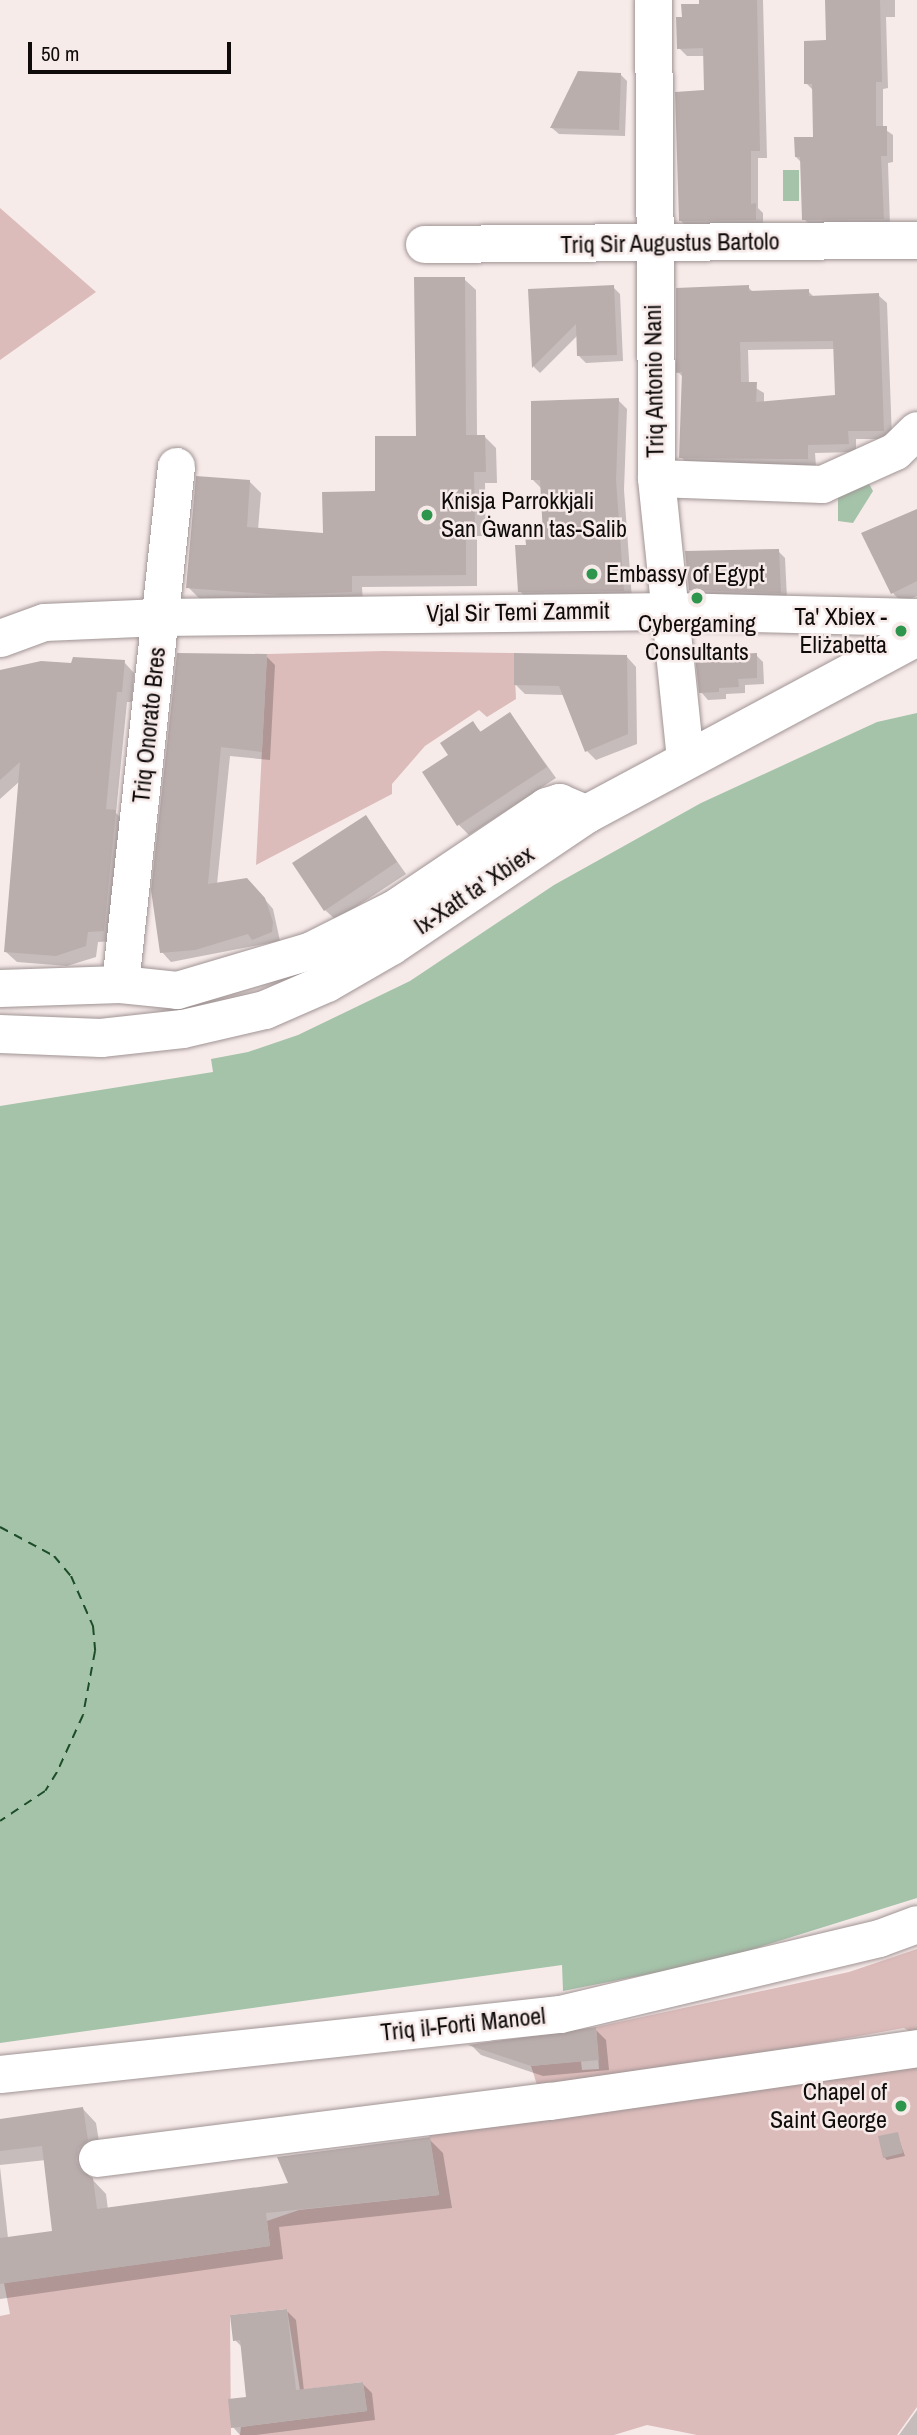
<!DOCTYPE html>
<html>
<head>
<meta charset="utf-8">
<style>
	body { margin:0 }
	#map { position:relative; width:917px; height:2435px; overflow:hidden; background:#f7ebea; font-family:"Archivo Narrow",sans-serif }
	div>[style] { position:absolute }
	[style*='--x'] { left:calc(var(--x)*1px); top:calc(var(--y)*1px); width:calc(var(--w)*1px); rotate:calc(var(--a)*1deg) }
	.green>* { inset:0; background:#dcbcbb }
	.water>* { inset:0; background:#a4c3a9 }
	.shadow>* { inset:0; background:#0003 }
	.ferry>* { height:2px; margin-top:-1px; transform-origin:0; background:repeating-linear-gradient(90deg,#1c4c28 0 9px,transparent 0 16px) }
	.building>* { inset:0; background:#baaead }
	.roads { filter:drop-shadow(0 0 2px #a09494) drop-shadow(0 0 2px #a09494) }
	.minor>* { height:37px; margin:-18.5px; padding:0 18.5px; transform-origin:18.5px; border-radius:18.5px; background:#fff }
	.major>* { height:38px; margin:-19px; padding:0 19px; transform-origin:19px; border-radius:19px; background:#fff }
	.dots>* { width:19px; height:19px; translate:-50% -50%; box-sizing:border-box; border:4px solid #f7ebea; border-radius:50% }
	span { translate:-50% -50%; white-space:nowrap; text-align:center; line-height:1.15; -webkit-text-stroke:5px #f7ebea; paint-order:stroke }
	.street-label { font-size:24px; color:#0f0b0b }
	.poi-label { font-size:24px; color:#0f0b0b }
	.left { translate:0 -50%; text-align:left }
	.right { translate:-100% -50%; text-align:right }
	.scale { position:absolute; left:28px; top:42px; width:203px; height:32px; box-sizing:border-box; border:4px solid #0f0b0b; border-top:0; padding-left:9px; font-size:21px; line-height:24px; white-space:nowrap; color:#0f0b0b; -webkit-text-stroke:5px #f7ebea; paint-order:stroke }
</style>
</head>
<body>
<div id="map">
	<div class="green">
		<i style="clip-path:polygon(0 208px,96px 292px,0 360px)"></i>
		<i style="clip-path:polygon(383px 651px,514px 653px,516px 699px,487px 717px,479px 710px,425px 746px,392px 784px,392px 794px,256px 865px,267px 654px)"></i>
		<i style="clip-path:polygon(917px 1949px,917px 2036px,904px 2028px,602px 2082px,538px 2088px,531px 2066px,581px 2061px,582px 2070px,599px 2069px,596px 2027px,849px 1972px)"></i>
		<i style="clip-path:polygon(917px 2062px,917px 2407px,897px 2435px,697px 2435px,647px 2425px,614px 2435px,240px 2435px,241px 2427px,367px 2411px,363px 2382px,300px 2390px,287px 2309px,230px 2315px,231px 2435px,0 2435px,0 2316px,10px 2314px,4px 2283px,270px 2246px,267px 2221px,299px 2210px,439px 2195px,427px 2122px)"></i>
	</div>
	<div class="water">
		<i style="clip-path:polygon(783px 170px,799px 170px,799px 201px,783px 201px)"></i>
		<i style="clip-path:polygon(868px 482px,873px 491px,853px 523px,838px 521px,838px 497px)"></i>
		<i style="clip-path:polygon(917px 713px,917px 1898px,715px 1961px,563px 1991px,562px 1965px,0 2043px,0 1106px,213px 1072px,211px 1059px,248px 1052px,298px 1035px,410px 981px,554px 885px,701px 803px,877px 722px)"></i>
	</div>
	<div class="shadow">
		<i style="clip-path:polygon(701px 0,763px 0,767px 158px,758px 158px,758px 208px,763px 213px,763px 228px,688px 228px,680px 220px,706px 92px,705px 56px,687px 56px,679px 48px,684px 18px,701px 5px)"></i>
		<i style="clip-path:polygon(827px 0,895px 0,895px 17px,886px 17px,888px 88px,883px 89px,883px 128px,893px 135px,893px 162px,888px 163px,890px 226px,811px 226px,804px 219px,802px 163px,796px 157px,814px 139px,813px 90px,806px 83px,827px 42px)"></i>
		<i style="clip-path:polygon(620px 74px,627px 81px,625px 136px,559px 134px,552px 128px)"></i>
		<i style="clip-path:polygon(464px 279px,476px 290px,477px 437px,485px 437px,496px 448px,497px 483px,485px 483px,486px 536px,477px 536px,477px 586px,362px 587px,363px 603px,200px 599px,188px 587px,249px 481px,261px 493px,258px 530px,325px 535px,377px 492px,418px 437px)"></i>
		<i style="clip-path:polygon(613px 287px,620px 294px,623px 361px,586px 363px,579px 356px,578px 335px,540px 373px,534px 367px,530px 291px)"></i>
		<i style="clip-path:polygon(evenodd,748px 287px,753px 292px,808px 291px,814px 297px,878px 295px,887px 303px,892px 439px,856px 439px,856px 452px,815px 453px,816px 467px,690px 466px,681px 457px,683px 377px,678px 372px,748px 287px,835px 349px,836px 397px,764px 403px,764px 393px,749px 384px,748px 350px,835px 349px)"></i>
		<i style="clip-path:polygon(618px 400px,627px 409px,624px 490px,632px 599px,528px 600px,520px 591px,528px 546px,544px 535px,542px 489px,533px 480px)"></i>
		<i style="clip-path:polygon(917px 510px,917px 596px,902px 603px,893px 593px,864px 534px)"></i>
		<i style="clip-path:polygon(778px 551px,785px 558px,787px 599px,697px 597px,690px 590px)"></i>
		<i style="clip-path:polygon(179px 654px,266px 656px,275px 665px,270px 760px,230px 756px,217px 884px,256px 889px,273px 909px,280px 941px,171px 962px,162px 952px)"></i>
		<i style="clip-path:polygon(756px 655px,763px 662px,764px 684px,745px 685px,745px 693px,726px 694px,726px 699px,708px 700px,701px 692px)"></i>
		<i style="clip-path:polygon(627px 657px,636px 667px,637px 744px,596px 760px,587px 751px,564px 695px,525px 694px,515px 684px)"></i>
		<i style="clip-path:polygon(124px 662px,134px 673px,132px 702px,127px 702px,116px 813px,125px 822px,114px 941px,98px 942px,96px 957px,67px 966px,17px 962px,6px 952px,20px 781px,0 799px,0 672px)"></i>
		<i style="clip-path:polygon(510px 714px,556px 778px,469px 835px,458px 824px,451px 755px,473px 723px,482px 733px)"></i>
		<i style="clip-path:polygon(366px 817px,406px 874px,336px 920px,325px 910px)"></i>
		<i style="clip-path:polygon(595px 2029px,606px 2040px,609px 2070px,543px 2076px,481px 2055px,472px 2046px)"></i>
		<i style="clip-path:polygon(83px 2109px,96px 2123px,101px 2154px,91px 2163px,89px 2176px,106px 2194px,108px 2210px,290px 2184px,429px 2139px,443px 2153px,452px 2208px,279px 2227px,283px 2259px,0 2299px,0 2167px,8px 2238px,54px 2233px,46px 2160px,0 2165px,0 2120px)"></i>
		<i style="clip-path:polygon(897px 2134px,905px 2156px,887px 2160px,884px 2157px)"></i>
		<i style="clip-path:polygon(286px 2310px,296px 2320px,304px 2391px,363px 2384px,372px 2393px,375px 2420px,256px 2435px,240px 2435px,233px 2427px,248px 2398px,243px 2348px,235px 2340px)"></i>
		<i style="clip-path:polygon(917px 2410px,917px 2435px,899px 2435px)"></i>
	</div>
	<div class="ferry">
		<i style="--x:0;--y:1527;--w:61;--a:28.2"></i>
		<i style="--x:54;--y:1556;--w:26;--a:50"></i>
		<i style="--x:71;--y:1576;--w:55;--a:66.3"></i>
		<i style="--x:93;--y:1626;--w:25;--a:85"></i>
		<i style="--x:95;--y:1651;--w:65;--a:100.6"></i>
		<i style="--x:83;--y:1715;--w:63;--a:114.5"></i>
		<i style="--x:57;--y:1772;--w:22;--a:122"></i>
		<i style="--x:45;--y:1791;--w:54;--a:146.3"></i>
	</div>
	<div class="building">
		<i style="clip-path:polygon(699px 0,757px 0,760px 151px,751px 151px,751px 204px,756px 203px,756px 220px,679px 221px,675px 92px,704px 90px,703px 48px,677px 49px,676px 17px,682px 17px,681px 4px,699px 4px)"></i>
		<i style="clip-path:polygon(825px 0,880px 0,882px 82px,876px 82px,876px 126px,887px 126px,887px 156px,881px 156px,884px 219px,802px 220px,800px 157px,795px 157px,794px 137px,813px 137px,812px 84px,804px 84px,804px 41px,826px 40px)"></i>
		<i style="clip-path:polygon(578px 71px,621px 73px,619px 130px,550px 128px)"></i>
		<i style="clip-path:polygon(414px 277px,465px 277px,466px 435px,485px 435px,486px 472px,474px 472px,475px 525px,466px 525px,466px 575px,352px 576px,352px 592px,281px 595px,186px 588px,196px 476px,250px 480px,247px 527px,323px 533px,322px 492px,375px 491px,375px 436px,416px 436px)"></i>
		<i style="clip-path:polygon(614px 285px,617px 355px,577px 356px,576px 324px,532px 368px,528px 289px)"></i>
		<i style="clip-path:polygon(evenodd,749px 285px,749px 291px,809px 289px,809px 296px,879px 293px,884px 431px,848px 431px,849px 444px,808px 445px,808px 459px,679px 458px,682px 372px,676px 373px,676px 288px,749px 285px,833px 341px,835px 395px,756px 402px,757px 382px,741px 382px,740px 342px,833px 341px)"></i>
		<i style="clip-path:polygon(619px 398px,616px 480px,624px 591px,518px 592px,515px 545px,526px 545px,525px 535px,543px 534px,540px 480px,531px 480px,531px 401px)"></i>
		<i style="clip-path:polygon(917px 509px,917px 581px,891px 594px,861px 533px)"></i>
		<i style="clip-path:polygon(779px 549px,781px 593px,689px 590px,685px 551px)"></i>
		<i style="clip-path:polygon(177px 653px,267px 654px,262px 752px,221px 747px,208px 884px,247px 878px,265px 898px,273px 922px,272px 932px,252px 940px,248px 934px,195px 950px,160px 953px,151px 890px)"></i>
		<i style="clip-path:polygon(514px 653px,627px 655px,628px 734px,585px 752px,559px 686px,514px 685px)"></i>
		<i style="clip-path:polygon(757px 653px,757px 678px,738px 679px,739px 687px,719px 688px,719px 692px,699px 693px,695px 656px)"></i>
		<i style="clip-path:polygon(73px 657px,125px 660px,122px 692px,117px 692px,106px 809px,116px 810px,104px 931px,88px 932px,86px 946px,56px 956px,4px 952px,20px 762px,0 780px,0 670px,41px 661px,71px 663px)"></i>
		<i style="clip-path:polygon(510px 712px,547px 767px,457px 826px,422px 772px,448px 755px,440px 743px,473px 721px,480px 732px)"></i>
		<i style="clip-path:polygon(366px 815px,397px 862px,324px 911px,292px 863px)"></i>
		<i style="clip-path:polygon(596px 2027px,599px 2060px,531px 2066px,468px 2045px)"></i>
		<i style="clip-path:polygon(83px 2107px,88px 2140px,78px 2149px,76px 2161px,81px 2171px,93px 2178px,97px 2209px,288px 2183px,277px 2157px,430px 2137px,439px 2195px,266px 2213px,270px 2246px,0 2284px,0 2238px,52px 2231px,42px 2146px,0 2151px,0 2119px)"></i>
		<i style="clip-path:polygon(898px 2132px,903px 2153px,883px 2158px,878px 2136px)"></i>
		<i style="clip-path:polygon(287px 2309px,296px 2390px,363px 2382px,367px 2411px,231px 2428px,228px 2399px,246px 2397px,240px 2340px,233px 2341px,230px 2315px)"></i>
	</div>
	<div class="roads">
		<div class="minor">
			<i style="--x:653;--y:0;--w:478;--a:89.6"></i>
			<i style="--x:656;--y:478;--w:283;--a:84.1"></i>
			<i style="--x:424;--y:244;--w:493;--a:-0.5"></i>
			<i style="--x:656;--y:478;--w:166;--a:2.1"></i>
			<i style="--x:822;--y:484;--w:80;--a:-24.3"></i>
			<i style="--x:895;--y:451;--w:30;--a:-44"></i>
			<i style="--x:0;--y:638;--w:47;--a:-20"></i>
			<i style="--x:44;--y:622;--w:117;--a:-2.4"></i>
			<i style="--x:161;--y:617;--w:509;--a:-0.68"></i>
			<i style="--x:670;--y:611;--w:247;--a:1.4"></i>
			<i style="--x:120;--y:984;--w:521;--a:-83.83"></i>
			<i style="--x:0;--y:988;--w:120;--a:-1.9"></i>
			<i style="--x:120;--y:984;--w:57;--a:6"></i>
			<i style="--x:177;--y:990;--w:138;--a:-16.5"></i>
			<i style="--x:309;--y:951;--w:94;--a:-26.6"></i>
			<i style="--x:393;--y:909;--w:184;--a:-33.9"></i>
			<i style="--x:546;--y:806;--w:14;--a:-17"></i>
			<i style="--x:559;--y:802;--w:30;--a:23"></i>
			<i style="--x:0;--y:2074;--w:563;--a:-6.12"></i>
			<i style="--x:560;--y:2014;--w:328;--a:-13.4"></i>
			<i style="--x:879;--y:1938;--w:40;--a:-20.2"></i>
			<i style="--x:97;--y:2158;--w:457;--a:-7.2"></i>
			<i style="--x:550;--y:2101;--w:371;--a:-8.2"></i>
		</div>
		<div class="major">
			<i style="--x:0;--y:1034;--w:101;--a:2.3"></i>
			<i style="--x:101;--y:1038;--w:82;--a:-6.3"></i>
			<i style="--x:183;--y:1029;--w:84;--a:-13"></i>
			<i style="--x:265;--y:1010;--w:68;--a:-23.5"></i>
			<i style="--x:327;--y:983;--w:74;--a:-30"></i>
			<i style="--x:391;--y:946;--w:236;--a:-34"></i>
			<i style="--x:587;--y:814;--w:374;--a:-28.2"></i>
		</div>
	</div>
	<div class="dots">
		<i style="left:427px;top:515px;background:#2d954c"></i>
		<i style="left:592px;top:574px;background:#2d954c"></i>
		<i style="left:697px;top:598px;background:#2d954c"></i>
		<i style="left:901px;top:631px;background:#2d954c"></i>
		<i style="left:901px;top:2106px;background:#2d954c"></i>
	</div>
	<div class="street-label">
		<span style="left:670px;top:243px;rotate:-1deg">Triq Sir Augustus Bartolo</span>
		<span style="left:654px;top:381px;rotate:-91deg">Triq Antonio Nani</span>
		<span style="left:518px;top:612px;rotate:-1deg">Vjal Sir Temi Zammit</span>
		<span style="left:149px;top:725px;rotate:-84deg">Triq Onorato Bres</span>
		<span style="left:474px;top:890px;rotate:-34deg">Ix-Xatt ta' Xbiex</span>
		<span style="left:463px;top:2024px;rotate:-6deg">Triq il-Forti Manoel</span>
	</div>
	<div class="poi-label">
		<span class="left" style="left:441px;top:515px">Knisja Parrokkjali<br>San Ġwann tas-Salib</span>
		<span class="left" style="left:606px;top:574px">Embassy of Egypt</span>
		<span class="right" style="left:887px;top:631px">Ta' Xbiex -<br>Eliżabetta</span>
		<span style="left:697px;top:638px">Cybergaming<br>Consultants</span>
		<span class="right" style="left:887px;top:2106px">Chapel of<br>Saint George</span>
	</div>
	<div class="scale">50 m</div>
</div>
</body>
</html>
